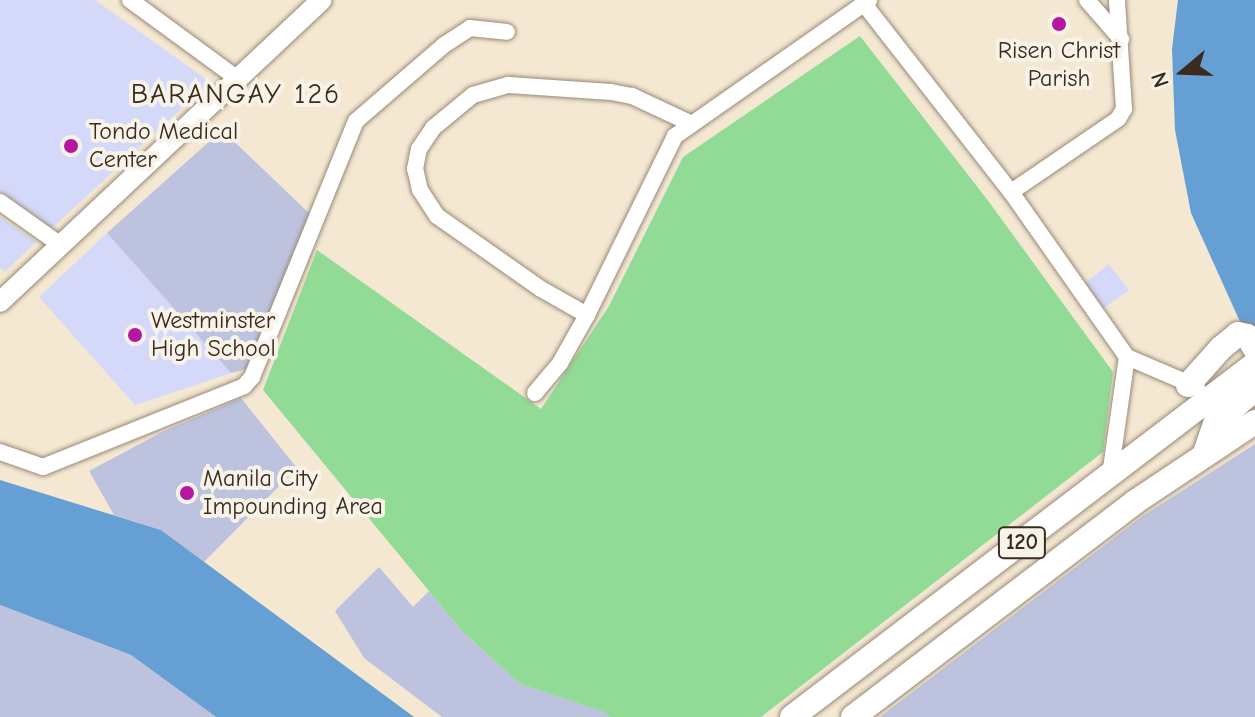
<!DOCTYPE html>
<html>
<head>
<meta charset="utf-8">
<style>
	body { margin:0 }
	#map { position:relative; width:1255px; height:717px; overflow:hidden; background:#f4e8d2; font-family:"Comic Neue",sans-serif }
	div>[style] { position:absolute }
	[style*='--x'] { left:calc(var(--x)*1px); top:calc(var(--y)*1px); width:calc(var(--w)*1px); rotate:calc(var(--a)*1deg) }
	.built>* { inset:0; background:#d4d8f9 }
	.industrial>* { inset:0; background:#bdc3de }
	.green>* { inset:0; background:#92db96 }
	.water>* { inset:0; background:#659fd4 }
	.roads { filter:drop-shadow(0 0 2px #988978) drop-shadow(0 0 2px #988978) }
	.minor>* { height:16px; margin:-8px; padding:0 8px; transform-origin:8px; border-radius:8px; background:#fff }
	.major>* { height:20px; margin:-10px; padding:0 10px; transform-origin:10px; border-radius:10px; background:#fff }
	.highway>* { height:24px; margin:-12px; padding:0 12px; transform-origin:12px; border-radius:12px; background:#fff }
	.dots>* { width:22px; height:22px; translate:-50% -50%; box-sizing:border-box; border:4px solid #f7f3e8; border-radius:50% }
	span { translate:-50% -50%; white-space:nowrap; text-align:center; line-height:1.15; -webkit-text-stroke:8px #f7f3e8; paint-order:stroke }
	.shield-label span { padding:2px 6px; background:#f7f3e8; border:2px solid; border-radius:6px; -webkit-text-stroke-width:0 }
	.shield-label { font-size:22px; color:#3b2a1e; font-weight:700 }
	.poi-label { font-size:24px; color:#3b2a1e }
	.left { translate:0 -50%; text-align:left }
	.quarter-label { font-size:28px; color:#3b2a1e; letter-spacing:2px }
	.north { position:absolute; left:1143px; top:32px; width:80px; height:80px; -webkit-text-stroke:6px #f7f3e8; paint-order:stroke; rotate:251deg; font-size:22px; font-weight:700; line-height:32px; text-align:center; color:#3b2a1e }
	.north::after { content:''; display:block; margin:auto; width:28px; height:36px; background:#3b2a1e; clip-path:polygon(50% 0,100% 100%,50% 72%,0 100%) }
</style>
</head>
<body>
<div id="map">
	<div class="built">
		<i style="clip-path:polygon(0 0,95px 0,210px 82px,52px 228px,0 191px)"></i>
		<i style="clip-path:polygon(0 217px,36px 242px,5px 272px,0 268px)"></i>
		<i style="clip-path:polygon(107px 233px,231px 373px,135px 405px,39px 297px)"></i>
		<i style="clip-path:polygon(1109px 264px,1129px 290px,1104px 308px,1085px 283px)"></i>
	</div>
	<div class="industrial">
		<i style="clip-path:polygon(222px 130px,312px 216px,250px 368px,231px 373px,107px 233px)"></i>
		<i style="clip-path:polygon(241px 398px,297px 468px,204px 562px,161px 530px,114px 515px,89px 471px,164px 431px)"></i>
		<i style="clip-path:polygon(1255px 444px,1255px 717px,880px 717px,1143px 516px)"></i>
		<i style="clip-path:polygon(379px 567px,413px 607px,429px 591px,462px 631px,520px 684px,606px 712px,610px 717px,442px 717px,364px 658px,335px 611px)"></i>
		<i style="clip-path:polygon(0 605px,131px 655px,216px 717px,0 717px)"></i>
	</div>
	<div class="green">
		<i style="clip-path:polygon(860px 36px,986px 198px,1113px 372px,1103px 452px,761px 717px,610px 717px,605px 712px,520px 684px,462px 631px,263px 390px,317px 250px,541px 409px,609px 306px,683px 157px)"></i>
	</div>
	<div class="water">
		<i style="clip-path:polygon(1178px 0,1255px 0,1255px 346px,1241px 324px,1191px 213px,1175px 130px,1172px 49px)"></i>
		<i style="clip-path:polygon(0 480px,161px 530px,414px 717px,216px 717px,131px 655px,0 605px)"></i>
	</div>
	<div class="roads">
		<div class="minor">
			<i style="--x:130;--y:0;--w:134;--a:36.2"></i>
			<i style="--x:1087;--y:0;--w:52;--a:48.9"></i>
			<i style="--x:864;--y:4;--w:239;--a:52"></i>
			<i style="--x:1011;--y:192;--w:202;--a:54.9"></i>
			<i style="--x:1127;--y:357;--w:76;--a:23.2"></i>
			<i style="--x:1011;--y:192;--w:130;--a:-34.3"></i>
			<i style="--x:1118;--y:119;--w:12;--a:-59"></i>
			<i style="--x:1124;--y:109;--w:109;--a:-93.7"></i>
			<i style="--x:0;--y:202;--w:72;--a:35.4"></i>
			<i style="--x:587;--y:315;--w:53;--a:-150.5"></i>
			<i style="--x:541;--y:289;--w:127;--a:-144.9"></i>
			<i style="--x:437;--y:216;--w:31;--a:-123"></i>
			<i style="--x:420;--y:190;--w:22;--a:-103"></i>
			<i style="--x:415;--y:169;--w:20;--a:-79"></i>
			<i style="--x:419;--y:149;--w:25;--a:-56"></i>
			<i style="--x:433;--y:128;--w:52;--a:-39.5"></i>
			<i style="--x:473;--y:95;--w:37;--a:-16"></i>
			<i style="--x:509;--y:85;--w:102;--a:3.9"></i>
			<i style="--x:611;--y:92;--w:21;--a:11"></i>
			<i style="--x:632;--y:96;--w:64;--a:25"></i>
			<i style="--x:535;--y:393;--w:39;--a:-50"></i>
			<i style="--x:560;--y:363;--w:55;--a:-60.6"></i>
			<i style="--x:587;--y:315;--w:199;--a:-63.8"></i>
			<i style="--x:675;--y:136;--w:237;--a:-35"></i>
			<i style="--x:0;--y:452;--w:46;--a:19.2"></i>
			<i style="--x:43;--y:467;--w:217;--a:-21.9"></i>
			<i style="--x:244;--y:386;--w:12;--a:-48"></i>
			<i style="--x:252;--y:377;--w:276;--a:-67.9"></i>
			<i style="--x:356;--y:121;--w:116;--a:-40.8"></i>
			<i style="--x:444;--y:45;--w:31;--a:-33"></i>
			<i style="--x:470;--y:28;--w:37;--a:6"></i>
			<i style="--x:1110;--y:476;--w:120;--a:-81.9"></i>
		</div>
		<div class="major">
			<i style="--x:0;--y:302;--w:441;--a:-43.2"></i>
		</div>
		<div class="highway">
			<i style="--x:1188;--y:385;--w:50;--a:-48.3"></i>
			<i style="--x:1221;--y:348;--w:22;--a:-39"></i>
			<i style="--x:1238;--y:334;--w:9;--a:13"></i>
			<i style="--x:1247;--y:336;--w:15;--a:58"></i>
			<i style="--x:1205;--y:453;--w:31;--a:-71"></i>
			<i style="--x:1215;--y:424;--w:53;--a:-41.2"></i>
			<i style="--x:792;--y:717;--w:582;--a:-37.32"></i>
			<i style="--x:853;--y:717;--w:355;--a:-37.3"></i>
			<i style="--x:1135;--y:502;--w:144;--a:-33.7"></i>
		</div>
	</div>
	<div class="dots">
		<i style="left:1059px;top:24px;background:#b5179e"></i>
		<i style="left:71px;top:146px;background:#b5179e"></i>
		<i style="left:135px;top:335px;background:#b5179e"></i>
		<i style="left:187px;top:493px;background:#b5179e"></i>
	</div>
	<div class="shield-label">
		<span style="left:1022px;top:543px">120</span>
	</div>
	<div class="poi-label">
		<span style="left:1059px;top:65px">Risen Christ<br>Parish</span>
		<span class="left" style="left:89px;top:146px">Tondo Medical<br>Center</span>
		<span class="left" style="left:151px;top:335px">Westminster<br>High School</span>
		<span class="left" style="left:203px;top:493px">Manila City<br>Impounding Area</span>
	</div>
	<div class="quarter-label">
		<span style="left:236px;top:94px">BARANGAY 126</span>
	</div>
	<div class="north">N</div>
</div>
</body>
</html>
